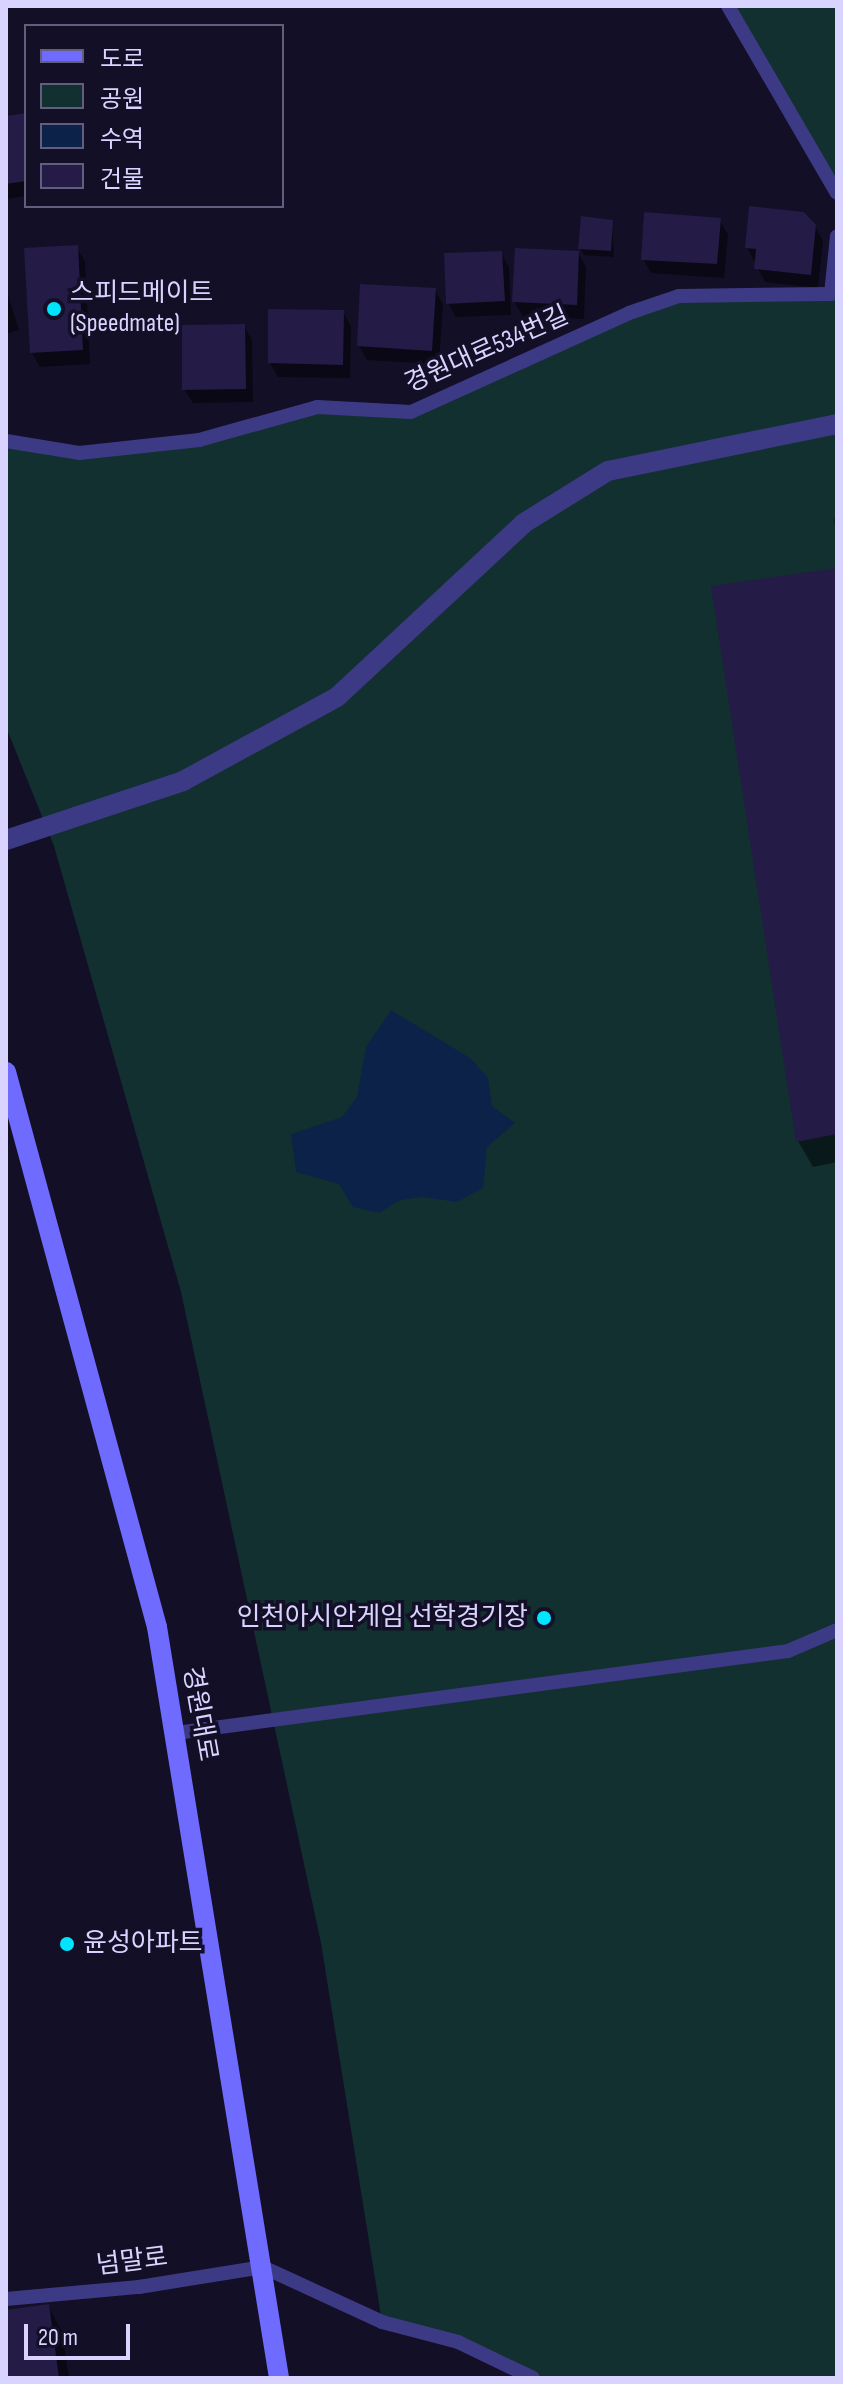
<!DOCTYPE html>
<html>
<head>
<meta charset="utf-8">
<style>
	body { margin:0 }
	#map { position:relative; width:843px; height:2384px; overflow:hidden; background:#130f26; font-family:"Sofia Sans Condensed","Noto Sans KR",sans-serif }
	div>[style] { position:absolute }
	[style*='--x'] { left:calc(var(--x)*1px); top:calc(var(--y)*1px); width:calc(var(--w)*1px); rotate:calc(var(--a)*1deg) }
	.green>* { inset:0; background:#12302f }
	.water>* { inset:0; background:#0c2248 }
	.shadow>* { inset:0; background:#0007 }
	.building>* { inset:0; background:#241b47 }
	.service>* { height:14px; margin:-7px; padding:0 7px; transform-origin:7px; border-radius:7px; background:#3d3a85 }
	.tertiary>* { height:20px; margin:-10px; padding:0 10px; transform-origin:10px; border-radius:10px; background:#3d3a85 }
	.secondary>* { height:20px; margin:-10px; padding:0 10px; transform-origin:10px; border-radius:10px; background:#6f6bff }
	.dots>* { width:22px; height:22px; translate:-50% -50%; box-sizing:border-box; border:4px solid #130f26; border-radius:50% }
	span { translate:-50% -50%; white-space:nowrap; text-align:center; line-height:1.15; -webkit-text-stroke:7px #130f26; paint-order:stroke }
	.poi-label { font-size:26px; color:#d9d4ff }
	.left { translate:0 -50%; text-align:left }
	.right { translate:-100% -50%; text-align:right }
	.street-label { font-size:26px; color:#d9d4ff }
	.frame { position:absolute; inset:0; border:8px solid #d9d4ff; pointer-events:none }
	.legend { position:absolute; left:24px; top:24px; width:260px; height:184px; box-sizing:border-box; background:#130f26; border:2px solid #625e7d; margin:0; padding:10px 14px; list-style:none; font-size:24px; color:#d9d4ff }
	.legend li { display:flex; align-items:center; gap:16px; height:40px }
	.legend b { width:40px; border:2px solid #625e7d }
	.scale { position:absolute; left:24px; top:2324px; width:106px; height:36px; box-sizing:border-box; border:4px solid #d9d4ff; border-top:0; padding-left:10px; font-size:24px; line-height:28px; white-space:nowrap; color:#d9d4ff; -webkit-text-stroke:6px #130f26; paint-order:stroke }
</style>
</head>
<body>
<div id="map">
	<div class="green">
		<i style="clip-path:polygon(728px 6px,837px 6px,837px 193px)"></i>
		<i style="clip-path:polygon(837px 236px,837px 2378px,533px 2378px,523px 2370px,382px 2322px,321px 1943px,181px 1292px,54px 846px,6px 727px,6px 441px,79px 453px,199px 440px,317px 407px,411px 412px,679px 296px,831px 294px)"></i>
	</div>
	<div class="water">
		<i style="clip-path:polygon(391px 1010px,470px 1058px,488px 1078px,492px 1106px,515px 1123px,487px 1147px,483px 1188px,457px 1202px,423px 1197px,400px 1200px,379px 1213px,353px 1207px,339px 1184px,296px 1172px,291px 1134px,342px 1117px,357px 1097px,366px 1047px)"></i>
	</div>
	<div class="shadow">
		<i style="clip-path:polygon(26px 115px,26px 196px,6px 199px,6px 118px)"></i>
		<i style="clip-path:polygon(719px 220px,728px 234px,724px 278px,651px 273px,643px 259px)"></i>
		<i style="clip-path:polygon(612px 222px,614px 257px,584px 255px,580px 248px)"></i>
		<i style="clip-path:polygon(815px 226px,823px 241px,818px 288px,765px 282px,747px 247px)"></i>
		<i style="clip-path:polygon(76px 247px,85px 261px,90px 364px,40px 367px,32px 353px)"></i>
		<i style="clip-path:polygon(501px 253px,509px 267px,511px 315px,456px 317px,448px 303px)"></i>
		<i style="clip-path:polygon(578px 253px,586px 267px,584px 319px,523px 316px,514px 302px)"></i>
		<i style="clip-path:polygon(6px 289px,19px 330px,6px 334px)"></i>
		<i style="clip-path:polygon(435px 290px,443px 304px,439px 364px,367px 360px,359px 346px)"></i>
		<i style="clip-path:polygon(343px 312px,351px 326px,350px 378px,278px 377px,270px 363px)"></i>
		<i style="clip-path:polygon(244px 326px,252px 340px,253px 402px,193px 403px,184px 389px)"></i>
		<i style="clip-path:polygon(837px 518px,837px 540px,834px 519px)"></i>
		<i style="clip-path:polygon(837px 570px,837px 1162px,813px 1167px,798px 1141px)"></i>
		<i style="clip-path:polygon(48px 2306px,62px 2332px,69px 2378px,6px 2378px,6px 2312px)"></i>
	</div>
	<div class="building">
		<i style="clip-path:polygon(26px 113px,26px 181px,6px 184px,6px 116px)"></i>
		<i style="clip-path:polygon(749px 206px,804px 212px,816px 225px,811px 275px,754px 269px,756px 249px,745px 248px)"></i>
		<i style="clip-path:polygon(644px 212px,721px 218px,717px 264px,641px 260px)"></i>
		<i style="clip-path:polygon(581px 216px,613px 220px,611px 251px,578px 249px)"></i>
		<i style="clip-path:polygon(78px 245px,83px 350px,30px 353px,24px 248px)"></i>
		<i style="clip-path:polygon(515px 248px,579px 251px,577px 305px,512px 302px)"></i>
		<i style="clip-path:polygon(502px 251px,505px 301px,446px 304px,444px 253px)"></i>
		<i style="clip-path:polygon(360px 284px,436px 288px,432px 351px,357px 346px)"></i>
		<i style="clip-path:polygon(268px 309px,344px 310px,343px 365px,268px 363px)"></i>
		<i style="clip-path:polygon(245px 324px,246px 389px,182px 390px,182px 325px)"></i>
		<i style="clip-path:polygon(837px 568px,837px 1134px,796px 1142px,711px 586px)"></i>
		<i style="clip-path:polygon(49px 2304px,59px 2378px,6px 2378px,6px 2310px)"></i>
	</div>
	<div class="service">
		<i style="--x:728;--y:6;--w:216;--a:59.8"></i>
		<i style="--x:6;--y:441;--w:74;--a:9.3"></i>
		<i style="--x:79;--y:453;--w:121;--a:-6.2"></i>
		<i style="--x:199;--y:440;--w:123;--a:-15.6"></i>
		<i style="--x:317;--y:407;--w:94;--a:3"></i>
		<i style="--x:411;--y:412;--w:239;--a:-24.4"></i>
		<i style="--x:629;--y:313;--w:53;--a:-18.8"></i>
		<i style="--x:679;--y:296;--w:152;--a:-0.8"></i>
		<i style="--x:831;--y:294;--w:58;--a:-84.1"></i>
		<i style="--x:176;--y:1733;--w:617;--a:-7.63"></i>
		<i style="--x:788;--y:1651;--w:53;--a:-23.2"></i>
		<i style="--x:6;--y:2299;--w:134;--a:-5.2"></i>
		<i style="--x:139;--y:2287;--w:126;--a:-9.2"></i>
		<i style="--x:263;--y:2267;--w:131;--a:24.8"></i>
		<i style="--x:382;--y:2322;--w:79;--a:14.7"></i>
		<i style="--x:458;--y:2342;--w:83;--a:25.6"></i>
	</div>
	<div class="tertiary">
		<i style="--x:6;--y:840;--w:187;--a:-18.4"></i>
		<i style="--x:183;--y:781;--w:175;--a:-28.6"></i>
		<i style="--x:337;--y:697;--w:255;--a:-42.9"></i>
		<i style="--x:524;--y:523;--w:99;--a:-31.8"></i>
		<i style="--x:608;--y:471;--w:234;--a:-11.6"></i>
	</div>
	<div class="secondary">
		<i style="--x:6;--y:1072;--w:575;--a:74.78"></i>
		<i style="--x:157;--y:1627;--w:761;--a:80.77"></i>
	</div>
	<div class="dots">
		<i style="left:54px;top:309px;background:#00e5ff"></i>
		<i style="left:544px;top:1618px;background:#00e5ff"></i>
		<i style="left:67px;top:1944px;background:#00e5ff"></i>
	</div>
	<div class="poi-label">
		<span class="left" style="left:70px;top:309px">스피드메이트<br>(Speedmate)</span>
		<span class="right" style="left:528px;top:1618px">인천아시안게임 선학경기장</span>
		<span class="left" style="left:83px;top:1944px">윤성아파트</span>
	</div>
	<div class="street-label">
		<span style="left:487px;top:350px;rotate:-24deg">경원대로534번길</span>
		<span style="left:199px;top:1714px;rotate:80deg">경원대로</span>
		<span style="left:132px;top:2262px;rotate:-7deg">넘말로</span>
	</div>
	<div class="frame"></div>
	<ul class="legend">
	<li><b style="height:10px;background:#6f6bff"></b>도로</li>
	<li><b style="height:22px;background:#12302f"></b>공원</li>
	<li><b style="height:22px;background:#0c2248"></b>수역</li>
	<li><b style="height:22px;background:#241b47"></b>건물</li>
	</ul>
	<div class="scale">20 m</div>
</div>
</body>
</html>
